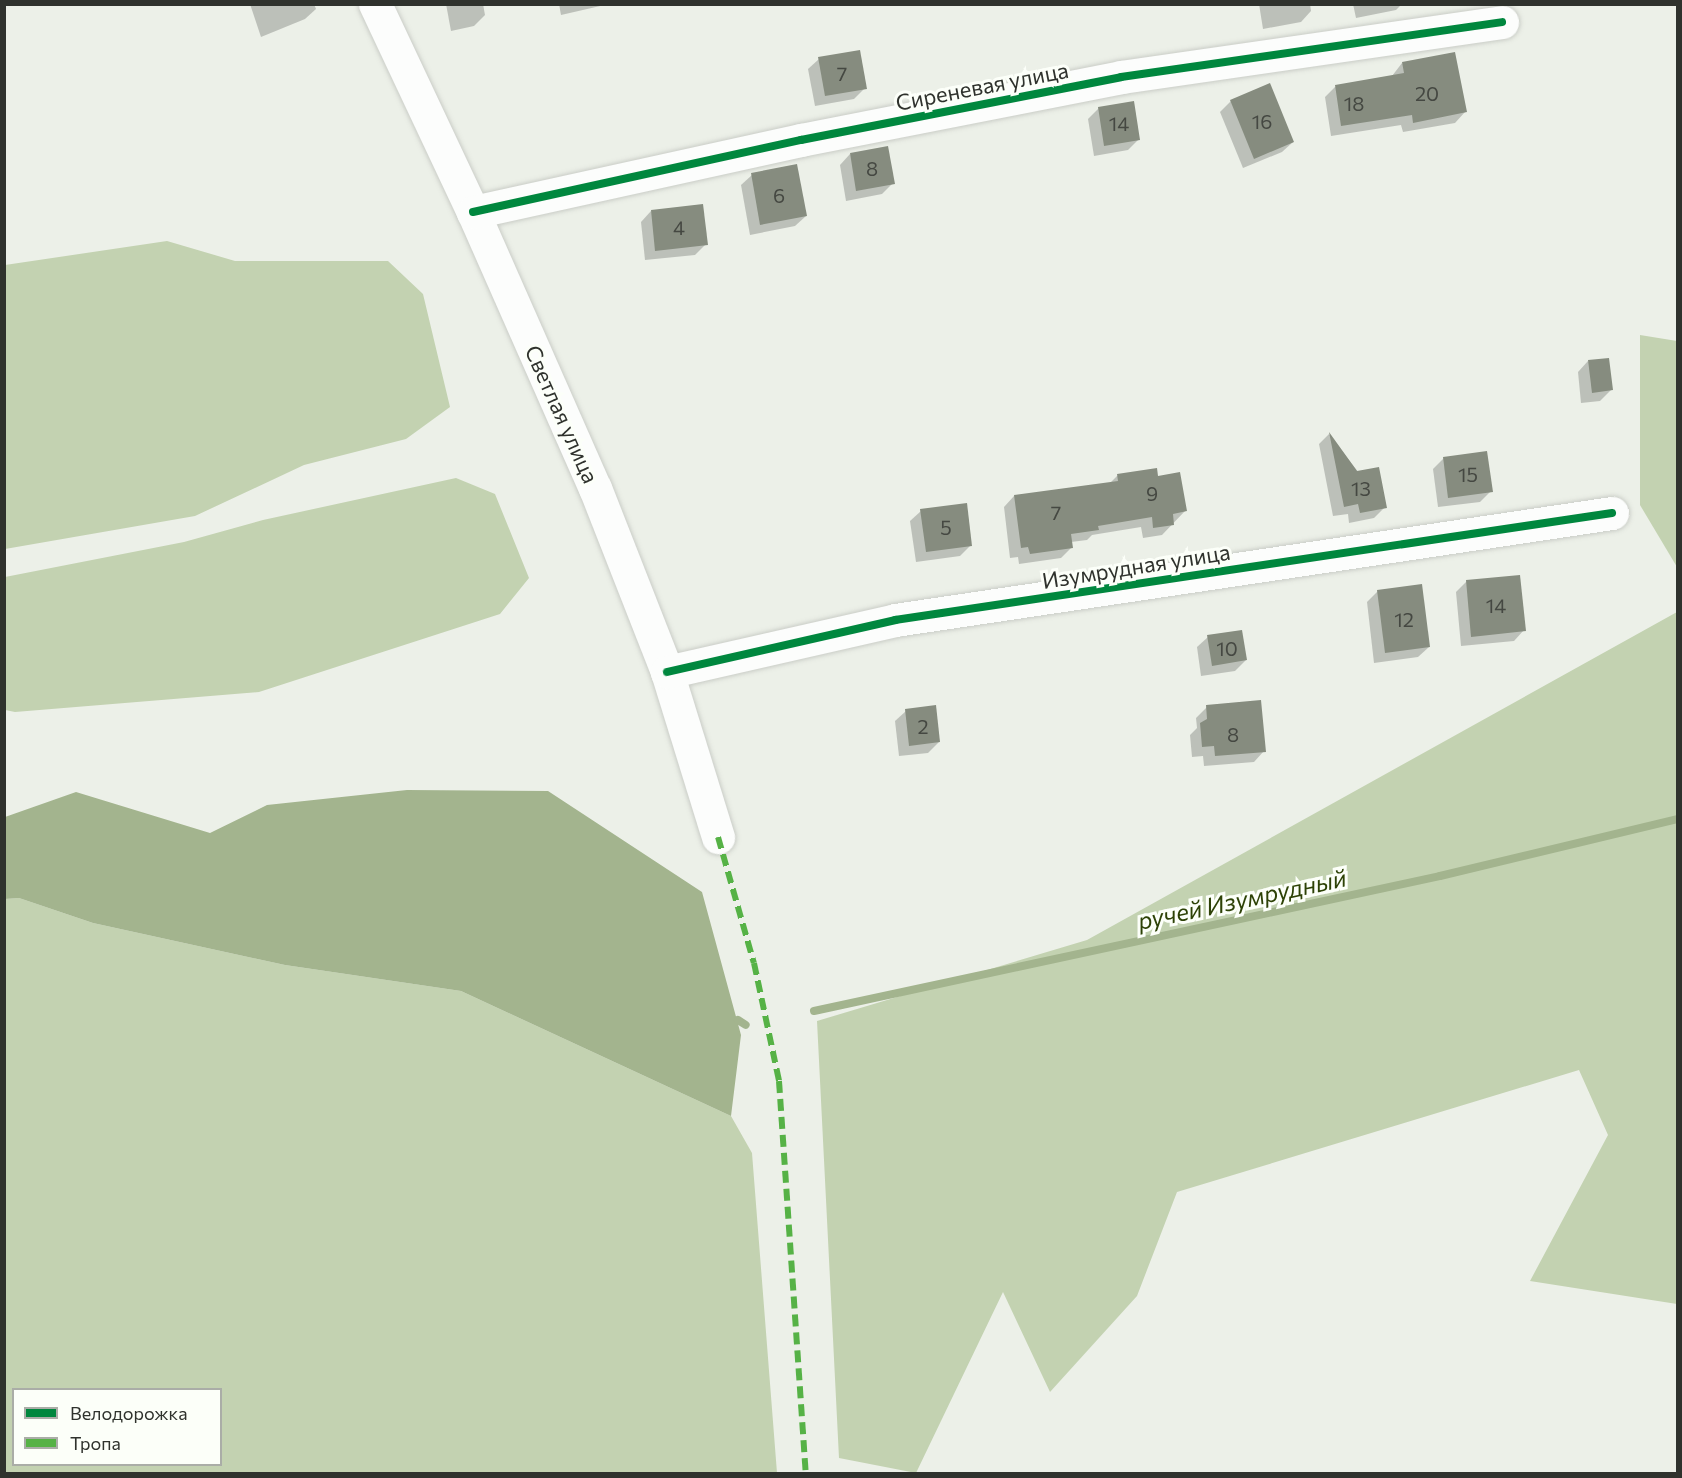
<!DOCTYPE html>
<html>
<head>
<meta charset="utf-8">
<style>
	body { margin:0 }
	#map { position:relative; width:1682px; height:1478px; overflow:hidden; background:#ecf0e8; font-family:Commissioner,sans-serif }
	div>[style] { position:absolute }
	[style*='--x'] { left:calc(var(--x)*1px); top:calc(var(--y)*1px); width:calc(var(--w)*1px); rotate:calc(var(--a)*1deg) }
	.forest>* { inset:0; background:#c3d2b1 }
	.water>* { inset:0; background:#a3b48e }
	.shadow>* { inset:0; background:#0003 }
	.stream>* { height:8px; margin:-4px; padding:0 4px; transform-origin:4px; border-radius:4px; background:#a3b48e }
	.building>* { inset:0; background:#868c7f }
	.roads { filter:drop-shadow(0 0 2px #cacdc7) drop-shadow(0 0 2px #cacdc7) }
	.minor>* { height:33px; margin:-16.5px; padding:0 16.5px; transform-origin:16.5px; border-radius:16.5px; background:#fcfdfc }
	.quiet>* { height:6px; margin-top:-3px; transform-origin:0; background:repeating-linear-gradient(90deg,#56b246 0 12px,transparent 0 18px) }
	.cycleway>* { height:8px; margin:-4px; padding:0 4px; transform-origin:4px; border-radius:4px; background:#00873e }
	span { translate:-50% -50%; white-space:nowrap; text-align:center; line-height:1.15; -webkit-text-stroke:6px #fcfff9; paint-order:stroke }
	.number-label { font-size:20px; color:#454842 }
	.number-label span { -webkit-text-stroke-width:0 }
	.street-label { font-size:22px; color:#2f322d }
	.water-label { font-size:24px; color:#2d4206; font-style:italic }
	.frame { position:absolute; inset:0; border:6px solid #2f322d; pointer-events:none }
	.legend { position:absolute; left:12px; top:1388px; width:210px; height:78px; box-sizing:border-box; background:#fcfff9; border:2px solid #aaada7; margin:0; padding:8px 10px; list-style:none; font-size:18px; color:#2f322d }
	.legend li { display:flex; align-items:center; gap:12px; height:30px }
	.legend b { width:30px; border:2px solid #aaada7 }
</style>
</head>
<body>
<div id="map">
	<div class="forest">
		<i style="clip-path:polygon(167px 241px,235px 261px,388px 261px,423px 294px,450px 407px,406px 439px,304px 465px,195px 516px,5px 549px,5px 265px)"></i>
		<i style="clip-path:polygon(1640px 335px,1677px 341px,1677px 567px,1640px 505px)"></i>
		<i style="clip-path:polygon(456px 478px,495px 494px,529px 578px,500px 614px,259px 692px,15px 712px,5px 710px,5px 577px,184px 542px,263px 520px)"></i>
		<i style="clip-path:polygon(1677px 612px,1677px 1304px,1530px 1281px,1608px 1135px,1579px 1070px,1177px 1192px,1137px 1296px,1050px 1392px,1003px 1292px,916px 1473px,839px 1458px,817px 1021px,1087px 940px)"></i>
		<i style="clip-path:polygon(evenodd,19px 898px,93px 923px,285px 965px,461px 991px,731px 1116px,752px 1153px,777px 1473px,5px 1474px,5px 899px,19px 898px,14px 1390px,220px 1390px,220px 1464px,14px 1464px,14px 1390px)"></i>
	</div>
	<div class="water">
		<i style="clip-path:polygon(407px 790px,548px 791px,702px 892px,741px 1035px,731px 1116px,461px 991px,285px 965px,93px 923px,19px 898px,5px 899px,5px 817px,76px 792px,210px 833px,267px 805px)"></i>
	</div>
	<div class="shadow">
		<i style="clip-path:polygon(250px 4px,314px 4px,316px 9px,305px 19px,261px 37px)"></i>
		<i style="clip-path:polygon(446px 4px,483px 4px,485px 15px,474px 26px,451px 31px)"></i>
		<i style="clip-path:polygon(559px 4px,609px 4px,561px 15px)"></i>
		<i style="clip-path:polygon(1259px 4px,1310px 4px,1311px 11px,1301px 22px,1263px 29px)"></i>
		<i style="clip-path:polygon(1353px 4px,1402px 4px,1396px 10px,1356px 18px)"></i>
		<i style="clip-path:polygon(819px 59px,865px 88px,854px 99px,815px 106px,808px 69px)"></i>
		<i style="clip-path:polygon(1402px 63px,1465px 112px,1455px 123px,1403px 132px,1401px 125px,1331px 136px,1325px 97px,1335px 87px,1392px 76px)"></i>
		<i style="clip-path:polygon(1231px 101px,1293px 142px,1282px 152px,1243px 168px,1220px 112px)"></i>
		<i style="clip-path:polygon(1099px 108px,1138px 140px,1128px 150px,1094px 156px,1088px 119px)"></i>
		<i style="clip-path:polygon(850px 154px,893px 183px,882px 194px,846px 201px,840px 165px)"></i>
		<i style="clip-path:polygon(752px 175px,806px 216px,795px 226px,750px 235px,741px 185px)"></i>
		<i style="clip-path:polygon(651px 211px,706px 244px,695px 255px,645px 260px,641px 222px)"></i>
		<i style="clip-path:polygon(1588px 361px,1611px 390px,1600px 401px,1581px 403px,1578px 372px)"></i>
		<i style="clip-path:polygon(1329px 434px,1385px 507px,1374px 518px,1349px 523px,1348px 514px,1333px 516px,1319px 444px)"></i>
		<i style="clip-path:polygon(1444px 458px,1491px 491px,1480px 502px,1438px 507px,1433px 469px)"></i>
		<i style="clip-path:polygon(1117px 476px,1157px 477px,1185px 511px,1162px 535px,1143px 538px,1141px 527px,1092px 535px,1087px 540px,1071px 542px,1071px 548px,1061px 558px,1019px 564px,1018px 557px,1010px 558px,1004px 507px,1014px 496px,1110px 483px)"></i>
		<i style="clip-path:polygon(921px 511px,971px 545px,960px 556px,916px 562px,910px 521px)"></i>
		<i style="clip-path:polygon(1467px 581px,1524px 630px,1514px 641px,1461px 646px,1456px 592px)"></i>
		<i style="clip-path:polygon(1378px 591px,1429px 647px,1418px 657px,1374px 663px,1367px 602px)"></i>
		<i style="clip-path:polygon(1208px 637px,1246px 660px,1235px 671px,1201px 676px,1197px 647px)"></i>
		<i style="clip-path:polygon(1207px 707px,1264px 751px,1254px 762px,1204px 766px,1203px 756px,1192px 757px,1190px 735px,1197px 728px,1196px 718px)"></i>
		<i style="clip-path:polygon(906px 711px,939px 742px,928px 753px,899px 756px,895px 721px)"></i>
	</div>
	<div class="stream">
		<i style="--x:814;--y:1011;--w:640;--a:-12.17"></i>
		<i style="--x:1440;--y:876;--w:245;--a:-13.5"></i>
		<i style="--x:738;--y:1020;--w:9;--a:32"></i>
	</div>
	<div class="building">
		<i style="clip-path:polygon(860px 50px,867px 89px,825px 96px,818px 57px)"></i>
		<i style="clip-path:polygon(1455px 52px,1467px 112px,1413px 123px,1412px 115px,1341px 126px,1335px 85px,1404px 73px,1402px 62px)"></i>
		<i style="clip-path:polygon(1270px 83px,1294px 142px,1254px 159px,1230px 100px)"></i>
		<i style="clip-path:polygon(1134px 101px,1140px 140px,1104px 146px,1098px 107px)"></i>
		<i style="clip-path:polygon(888px 146px,895px 184px,856px 191px,850px 153px)"></i>
		<i style="clip-path:polygon(797px 164px,807px 216px,760px 225px,751px 173px)"></i>
		<i style="clip-path:polygon(703px 204px,708px 245px,655px 251px,651px 210px)"></i>
		<i style="clip-path:polygon(1609px 358px,1613px 390px,1592px 393px,1588px 360px)"></i>
		<i style="clip-path:polygon(1329px 432px,1357px 471px,1379px 467px,1387px 508px,1360px 513px,1358px 504px,1344px 507px)"></i>
		<i style="clip-path:polygon(1487px 451px,1493px 492px,1448px 498px,1443px 457px)"></i>
		<i style="clip-path:polygon(1157px 468px,1158px 476px,1180px 472px,1187px 511px,1173px 514px,1174px 525px,1153px 528px,1152px 517px,1098px 526px,1099px 530px,1071px 534px,1073px 548px,1030px 554px,1028px 547px,1021px 548px,1014px 495px,1118px 481px,1117px 474px)"></i>
		<i style="clip-path:polygon(967px 503px,972px 546px,926px 552px,920px 509px)"></i>
		<i style="clip-path:polygon(1520px 575px,1526px 631px,1471px 637px,1466px 580px)"></i>
		<i style="clip-path:polygon(1422px 584px,1430px 647px,1385px 653px,1377px 590px)"></i>
		<i style="clip-path:polygon(1242px 630px,1247px 660px,1212px 666px,1207px 635px)"></i>
		<i style="clip-path:polygon(1261px 700px,1266px 752px,1215px 756px,1214px 746px,1202px 747px,1200px 723px,1207px 719px,1206px 705px)"></i>
		<i style="clip-path:polygon(936px 705px,940px 742px,909px 746px,905px 709px)"></i>
	</div>
	<div class="roads">
		<div class="minor">
			<i style="--x:375;--y:4;--w:230;--a:64.8"></i>
			<i style="--x:473;--y:212;--w:302;--a:66.2"></i>
			<i style="--x:595;--y:488;--w:198;--a:68.6"></i>
			<i style="--x:667;--y:672;--w:173;--a:72.8"></i>
			<i style="--x:473;--y:212;--w:336;--a:-12.4"></i>
			<i style="--x:801;--y:140;--w:326;--a:-11.1"></i>
			<i style="--x:1121;--y:77;--w:385;--a:-8.2"></i>
			<i style="--x:667;--y:672;--w:234;--a:-12.8"></i>
			<i style="--x:895;--y:620;--w:725;--a:-8.49"></i>
		</div>
	</div>
	<div class="quiet">
		<i style="--x:718;--y:837;--w:131;--a:74.1"></i>
		<i style="--x:754;--y:963;--w:121;--a:78"></i>
		<i style="--x:779;--y:1081;--w:394;--a:86.1"></i>
	</div>
	<div class="cycleway">
		<i style="--x:473;--y:212;--w:336;--a:-12.4"></i>
		<i style="--x:801;--y:140;--w:326;--a:-11.1"></i>
		<i style="--x:1121;--y:77;--w:385;--a:-8.2"></i>
		<i style="--x:667;--y:672;--w:234;--a:-12.8"></i>
		<i style="--x:895;--y:620;--w:725;--a:-8.49"></i>
	</div>
	<div class="number-label">
		<span style="left:842px;top:73px">7</span>
		<span style="left:1427px;top:93px">20</span>
		<span style="left:1354px;top:103px">18</span>
		<span style="left:1262px;top:121px">16</span>
		<span style="left:1119px;top:123px">14</span>
		<span style="left:872px;top:168px">8</span>
		<span style="left:779px;top:195px">6</span>
		<span style="left:679px;top:227px">4</span>
		<span style="left:1468px;top:474px">15</span>
		<span style="left:1361px;top:488px">13</span>
		<span style="left:1152px;top:493px">9</span>
		<span style="left:1056px;top:512px">7</span>
		<span style="left:946px;top:527px">5</span>
		<span style="left:1496px;top:605px">14</span>
		<span style="left:1404px;top:619px">12</span>
		<span style="left:1227px;top:648px">10</span>
		<span style="left:923px;top:726px">2</span>
		<span style="left:1233px;top:734px">8</span>
	</div>
	<div class="street-label">
		<span style="left:982px;top:86px;rotate:-11deg">Сиреневая улица</span>
		<span style="left:562px;top:414px;rotate:66deg">Светлая улица</span>
		<span style="left:1136px;top:566px;rotate:-9deg">Изумрудная улица</span>
	</div>
	<div class="water-label">
		<span style="left:1242px;top:899px;rotate:-12deg">ручей Изумрудный</span>
	</div>
	<div class="frame"></div>
	<ul class="legend">
	<li><b style="height:8px;background:#00873e"></b>Велодорожка</li>
	<li><b style="height:8px;background:#56b246"></b>Тропа</li>
	</ul>
</div>
</body>
</html>
